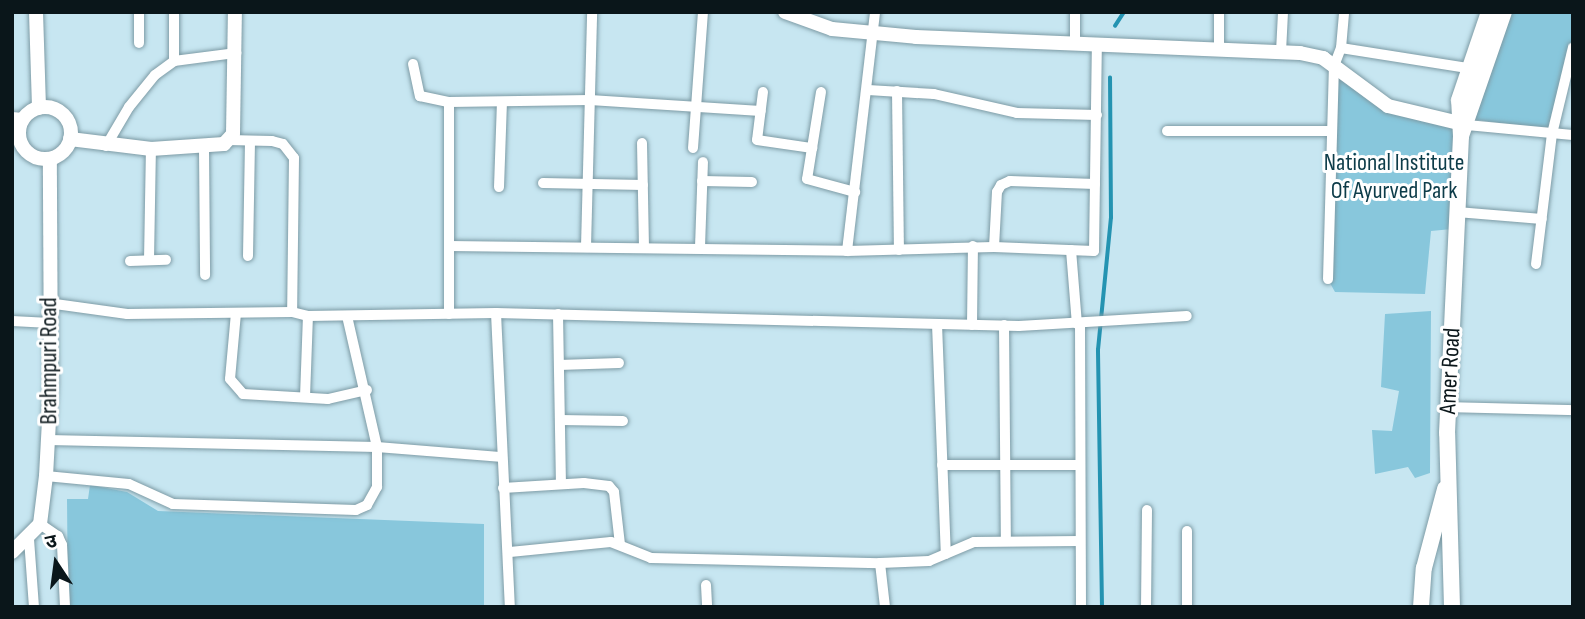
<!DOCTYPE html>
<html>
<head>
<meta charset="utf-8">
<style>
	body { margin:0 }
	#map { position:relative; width:1585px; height:619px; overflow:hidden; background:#c7e6f1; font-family:"Sofia Sans Condensed","Noto Sans Devanagari",sans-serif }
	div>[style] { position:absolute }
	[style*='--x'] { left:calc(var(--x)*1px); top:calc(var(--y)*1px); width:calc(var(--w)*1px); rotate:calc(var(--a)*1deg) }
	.green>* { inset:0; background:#88c7dc }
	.stream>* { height:3.5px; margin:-1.75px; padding:0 1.75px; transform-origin:1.75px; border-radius:1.75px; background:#2493b1 }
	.roads { filter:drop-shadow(0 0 2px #7d9ba5) drop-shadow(0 0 2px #7d9ba5) }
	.minor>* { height:10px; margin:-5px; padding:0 5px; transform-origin:5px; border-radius:5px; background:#fff }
	.tertiary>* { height:14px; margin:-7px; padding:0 7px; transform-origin:7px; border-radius:7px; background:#fff }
	.tertiary>.ring { margin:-7px; padding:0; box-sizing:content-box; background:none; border:14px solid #fff; border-radius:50% }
	.secondary>* { height:16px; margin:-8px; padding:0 8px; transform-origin:8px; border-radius:8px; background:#fff }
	span { translate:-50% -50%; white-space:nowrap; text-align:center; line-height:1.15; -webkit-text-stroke:6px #fff; paint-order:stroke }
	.park-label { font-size:24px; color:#0d3c49 }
	.street-label { font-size:24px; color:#0a161a }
	.frame { position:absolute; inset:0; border:14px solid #0a161a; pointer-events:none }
	.north { position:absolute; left:21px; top:528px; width:70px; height:70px; -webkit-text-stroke:5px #fff; paint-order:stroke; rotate:347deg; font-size:19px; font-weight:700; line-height:28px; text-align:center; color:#0a161a }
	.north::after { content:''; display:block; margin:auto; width:24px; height:32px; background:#0a161a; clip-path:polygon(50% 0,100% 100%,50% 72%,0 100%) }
</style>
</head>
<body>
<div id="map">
	<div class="green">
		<i style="clip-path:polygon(1508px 12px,1573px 12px,1573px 34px,1550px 130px,1471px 119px)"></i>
		<i style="clip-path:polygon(1338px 74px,1368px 100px,1457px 130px,1452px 229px,1431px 231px,1425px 294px,1335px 292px,1330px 283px)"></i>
		<i style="clip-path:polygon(1431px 311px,1430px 473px,1415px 478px,1408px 467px,1375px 474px,1372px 430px,1392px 431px,1399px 391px,1381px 387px,1385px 314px)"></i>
		<i style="clip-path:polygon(90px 485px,127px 492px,158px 511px,484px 524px,484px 607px,68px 607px,67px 499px,88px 499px)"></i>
	</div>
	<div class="stream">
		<i style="--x:1115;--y:26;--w:17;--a:-57"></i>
		<i style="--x:1102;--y:607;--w:257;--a:-90.9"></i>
		<i style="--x:1098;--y:350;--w:133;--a:-84.4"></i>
		<i style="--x:1111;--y:218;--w:140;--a:-90.4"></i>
	</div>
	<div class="roads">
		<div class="minor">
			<i style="--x:139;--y:43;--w:31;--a:-90"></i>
			<i style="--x:1075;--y:43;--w:31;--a:-90"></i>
			<i style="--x:1341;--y:48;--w:128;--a:9"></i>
			<i style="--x:1219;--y:49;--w:37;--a:-90"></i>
			<i style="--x:1281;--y:52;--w:40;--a:-87.1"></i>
			<i style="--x:174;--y:61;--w:49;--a:-90"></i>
			<i style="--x:413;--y:64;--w:33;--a:78"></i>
			<i style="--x:420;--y:96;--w:30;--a:12"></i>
			<i style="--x:449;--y:102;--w:141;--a:-0.8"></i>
			<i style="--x:590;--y:100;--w:171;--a:3.7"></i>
			<i style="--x:868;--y:90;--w:66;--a:3.5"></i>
			<i style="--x:934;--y:94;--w:85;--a:12.9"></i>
			<i style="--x:1017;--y:113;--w:80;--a:1.4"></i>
			<i style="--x:897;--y:91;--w:159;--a:89.3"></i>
			<i style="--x:763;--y:92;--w:48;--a:97.1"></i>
			<i style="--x:757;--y:140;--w:56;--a:8.3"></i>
			<i style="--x:821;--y:92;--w:88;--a:99.1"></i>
			<i style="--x:807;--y:179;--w:50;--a:15.2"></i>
			<i style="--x:12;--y:117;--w:11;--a:5"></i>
			<i style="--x:1467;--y:125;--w:106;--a:5.4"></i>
			<i style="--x:1167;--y:131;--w:165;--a:0"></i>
			<i style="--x:228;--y:140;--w:44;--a:1.3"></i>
			<i style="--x:272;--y:141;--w:11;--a:15"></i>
			<i style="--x:283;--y:144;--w:18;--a:52"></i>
			<i style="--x:294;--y:158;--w:154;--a:90.7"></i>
			<i style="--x:292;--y:312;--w:16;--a:14"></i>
			<i style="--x:308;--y:316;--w:188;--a:-0.9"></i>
			<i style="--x:496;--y:313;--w:523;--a:1.42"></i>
			<i style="--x:1019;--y:326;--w:168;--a:-3.4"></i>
			<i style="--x:642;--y:143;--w:104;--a:88.9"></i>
			<i style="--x:106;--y:146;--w:45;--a:-59.5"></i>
			<i style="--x:129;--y:107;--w:41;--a:-50.9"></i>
			<i style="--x:155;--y:75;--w:24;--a:-36"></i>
			<i style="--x:174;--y:61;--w:63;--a:-7.4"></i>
			<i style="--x:693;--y:148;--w:136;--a:-85.8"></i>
			<i style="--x:204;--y:149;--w:126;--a:89.5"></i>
			<i style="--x:702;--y:181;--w:50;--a:1.1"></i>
			<i style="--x:543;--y:183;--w:100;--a:1.1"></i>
			<i style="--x:499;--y:187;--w:85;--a:-88"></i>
			<i style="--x:1457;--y:212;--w:85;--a:4.7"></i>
			<i style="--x:449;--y:246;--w:398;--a:0.7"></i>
			<i style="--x:847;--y:251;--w:147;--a:-1.6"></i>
			<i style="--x:994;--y:247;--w:55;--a:-86.9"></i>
			<i style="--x:997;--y:192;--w:8;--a:-60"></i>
			<i style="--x:1001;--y:185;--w:10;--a:-24"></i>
			<i style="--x:1010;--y:181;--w:85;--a:2"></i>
			<i style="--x:586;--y:247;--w:235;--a:-88.5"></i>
			<i style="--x:700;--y:247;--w:85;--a:-88"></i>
			<i style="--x:994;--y:247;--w:100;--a:2.3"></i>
			<i style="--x:1094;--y:251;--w:207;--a:-89.2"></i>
			<i style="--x:1071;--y:250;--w:74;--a:85.4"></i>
			<i style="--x:847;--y:251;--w:241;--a:-83.3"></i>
			<i style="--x:248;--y:256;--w:114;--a:-89"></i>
			<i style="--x:149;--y:260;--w:111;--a:-89"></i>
			<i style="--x:130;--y:261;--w:36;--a:-2"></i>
			<i style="--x:1536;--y:264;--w:131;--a:-83"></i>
			<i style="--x:1552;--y:134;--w:89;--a:-76.4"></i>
			<i style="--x:1328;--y:279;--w:213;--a:-88.4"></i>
			<i style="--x:1334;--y:66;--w:19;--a:-69"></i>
			<i style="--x:1341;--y:48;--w:36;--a:-85"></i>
			<i style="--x:48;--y:303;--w:80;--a:7.9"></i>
			<i style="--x:127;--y:314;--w:165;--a:-0.7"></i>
			<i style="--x:236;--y:313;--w:66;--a:95.2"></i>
			<i style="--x:230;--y:379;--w:20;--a:49"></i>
			<i style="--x:243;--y:394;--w:85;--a:3.4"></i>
			<i style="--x:328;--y:399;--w:40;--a:-13"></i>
			<i style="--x:496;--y:313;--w:294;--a:87.3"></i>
			<i style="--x:449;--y:314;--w:212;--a:-90"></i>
			<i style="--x:558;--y:314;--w:170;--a:89"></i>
			<i style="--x:12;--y:321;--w:38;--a:3"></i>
			<i style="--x:1080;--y:323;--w:284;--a:89.8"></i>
			<i style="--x:937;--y:324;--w:230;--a:87.8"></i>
			<i style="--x:972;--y:325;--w:79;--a:-89.3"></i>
			<i style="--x:1004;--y:325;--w:215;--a:89.5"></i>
			<i style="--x:559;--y:365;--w:60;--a:-1.9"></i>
			<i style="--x:305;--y:397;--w:81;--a:-87.9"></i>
			<i style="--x:1449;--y:407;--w:124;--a:1.4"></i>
			<i style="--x:560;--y:420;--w:63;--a:0.9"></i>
			<i style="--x:48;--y:440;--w:329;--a:1.2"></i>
			<i style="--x:377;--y:447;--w:123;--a:4.6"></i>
			<i style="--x:942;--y:465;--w:138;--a:0"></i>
			<i style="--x:46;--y:476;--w:83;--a:5.5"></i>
			<i style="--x:129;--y:484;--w:48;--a:24.4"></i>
			<i style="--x:173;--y:504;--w:183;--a:1.9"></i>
			<i style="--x:356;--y:510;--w:12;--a:-24"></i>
			<i style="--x:367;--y:505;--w:21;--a:-61"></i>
			<i style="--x:377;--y:487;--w:40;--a:-90"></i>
			<i style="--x:377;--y:447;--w:134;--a:-102.9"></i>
			<i style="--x:503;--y:488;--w:81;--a:-3.5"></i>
			<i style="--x:584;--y:483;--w:25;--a:7"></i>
			<i style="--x:609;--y:486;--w:8;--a:50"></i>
			<i style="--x:614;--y:492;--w:53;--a:83.5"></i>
			<i style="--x:40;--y:524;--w:22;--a:34"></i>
			<i style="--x:58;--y:536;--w:10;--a:66"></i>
			<i style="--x:62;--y:545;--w:62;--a:87.2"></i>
			<i style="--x:29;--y:539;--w:68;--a:85.8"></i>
			<i style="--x:510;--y:552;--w:101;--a:-5.7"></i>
			<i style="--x:611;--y:542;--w:43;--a:21.8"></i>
			<i style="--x:651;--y:558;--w:229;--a:1.3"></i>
			<i style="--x:880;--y:563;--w:44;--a:83.5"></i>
			<i style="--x:880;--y:563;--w:49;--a:-2.3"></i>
			<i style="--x:929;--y:561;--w:49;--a:-22.9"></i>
			<i style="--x:974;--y:542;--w:106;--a:-0.5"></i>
			<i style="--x:706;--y:585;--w:22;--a:87"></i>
			<i style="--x:1146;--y:607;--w:97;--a:-89.4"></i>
			<i style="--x:1187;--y:607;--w:76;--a:-90"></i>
		</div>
		<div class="tertiary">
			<i style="--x:36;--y:12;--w:96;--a:88.2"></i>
			<i style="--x:785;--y:12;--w:50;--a:19.9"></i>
			<i style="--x:832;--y:29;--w:84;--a:5.4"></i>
			<i style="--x:916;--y:37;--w:384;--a:2.4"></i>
			<i style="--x:1300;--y:53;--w:24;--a:12"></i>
			<i style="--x:1323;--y:58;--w:81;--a:36.4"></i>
			<i style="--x:1388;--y:106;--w:81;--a:13.5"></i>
			<i class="ring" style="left:19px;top:107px;width:38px;height:38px"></i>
			<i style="--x:70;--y:139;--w:82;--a:7"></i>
			<i style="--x:151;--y:149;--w:73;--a:-3.9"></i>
			<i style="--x:224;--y:144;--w:13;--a:-48"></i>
			<i style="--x:233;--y:134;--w:122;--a:-89.1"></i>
			<i style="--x:12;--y:552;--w:40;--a:-45"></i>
			<i style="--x:40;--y:524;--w:48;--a:-82.9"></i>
			<i style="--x:46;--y:476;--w:92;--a:-86.9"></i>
			<i style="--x:51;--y:384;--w:225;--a:-90.3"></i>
		</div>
		<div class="secondary">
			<i style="--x:1461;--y:136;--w:131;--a:-70.9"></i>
			<i style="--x:1421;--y:607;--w:39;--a:-86"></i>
			<i style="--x:1424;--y:568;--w:82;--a:-75.1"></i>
			<i style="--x:1452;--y:607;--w:174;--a:-91.6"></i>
			<i style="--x:1447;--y:433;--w:297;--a:-87.3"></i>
			<i style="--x:1461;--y:136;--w:36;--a:-93"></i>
			<i style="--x:1459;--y:100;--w:93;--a:-71.2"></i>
		</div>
	</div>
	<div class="park-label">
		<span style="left:1394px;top:177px">National Institute<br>Of Ayurved Park</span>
	</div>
	<div class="street-label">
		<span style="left:49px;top:361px;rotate:-90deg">Brahmpuri Road</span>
		<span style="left:1450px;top:371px;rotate:-87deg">Amer Road</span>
	</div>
	<div class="frame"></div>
	<div class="north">उ</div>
</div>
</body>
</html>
